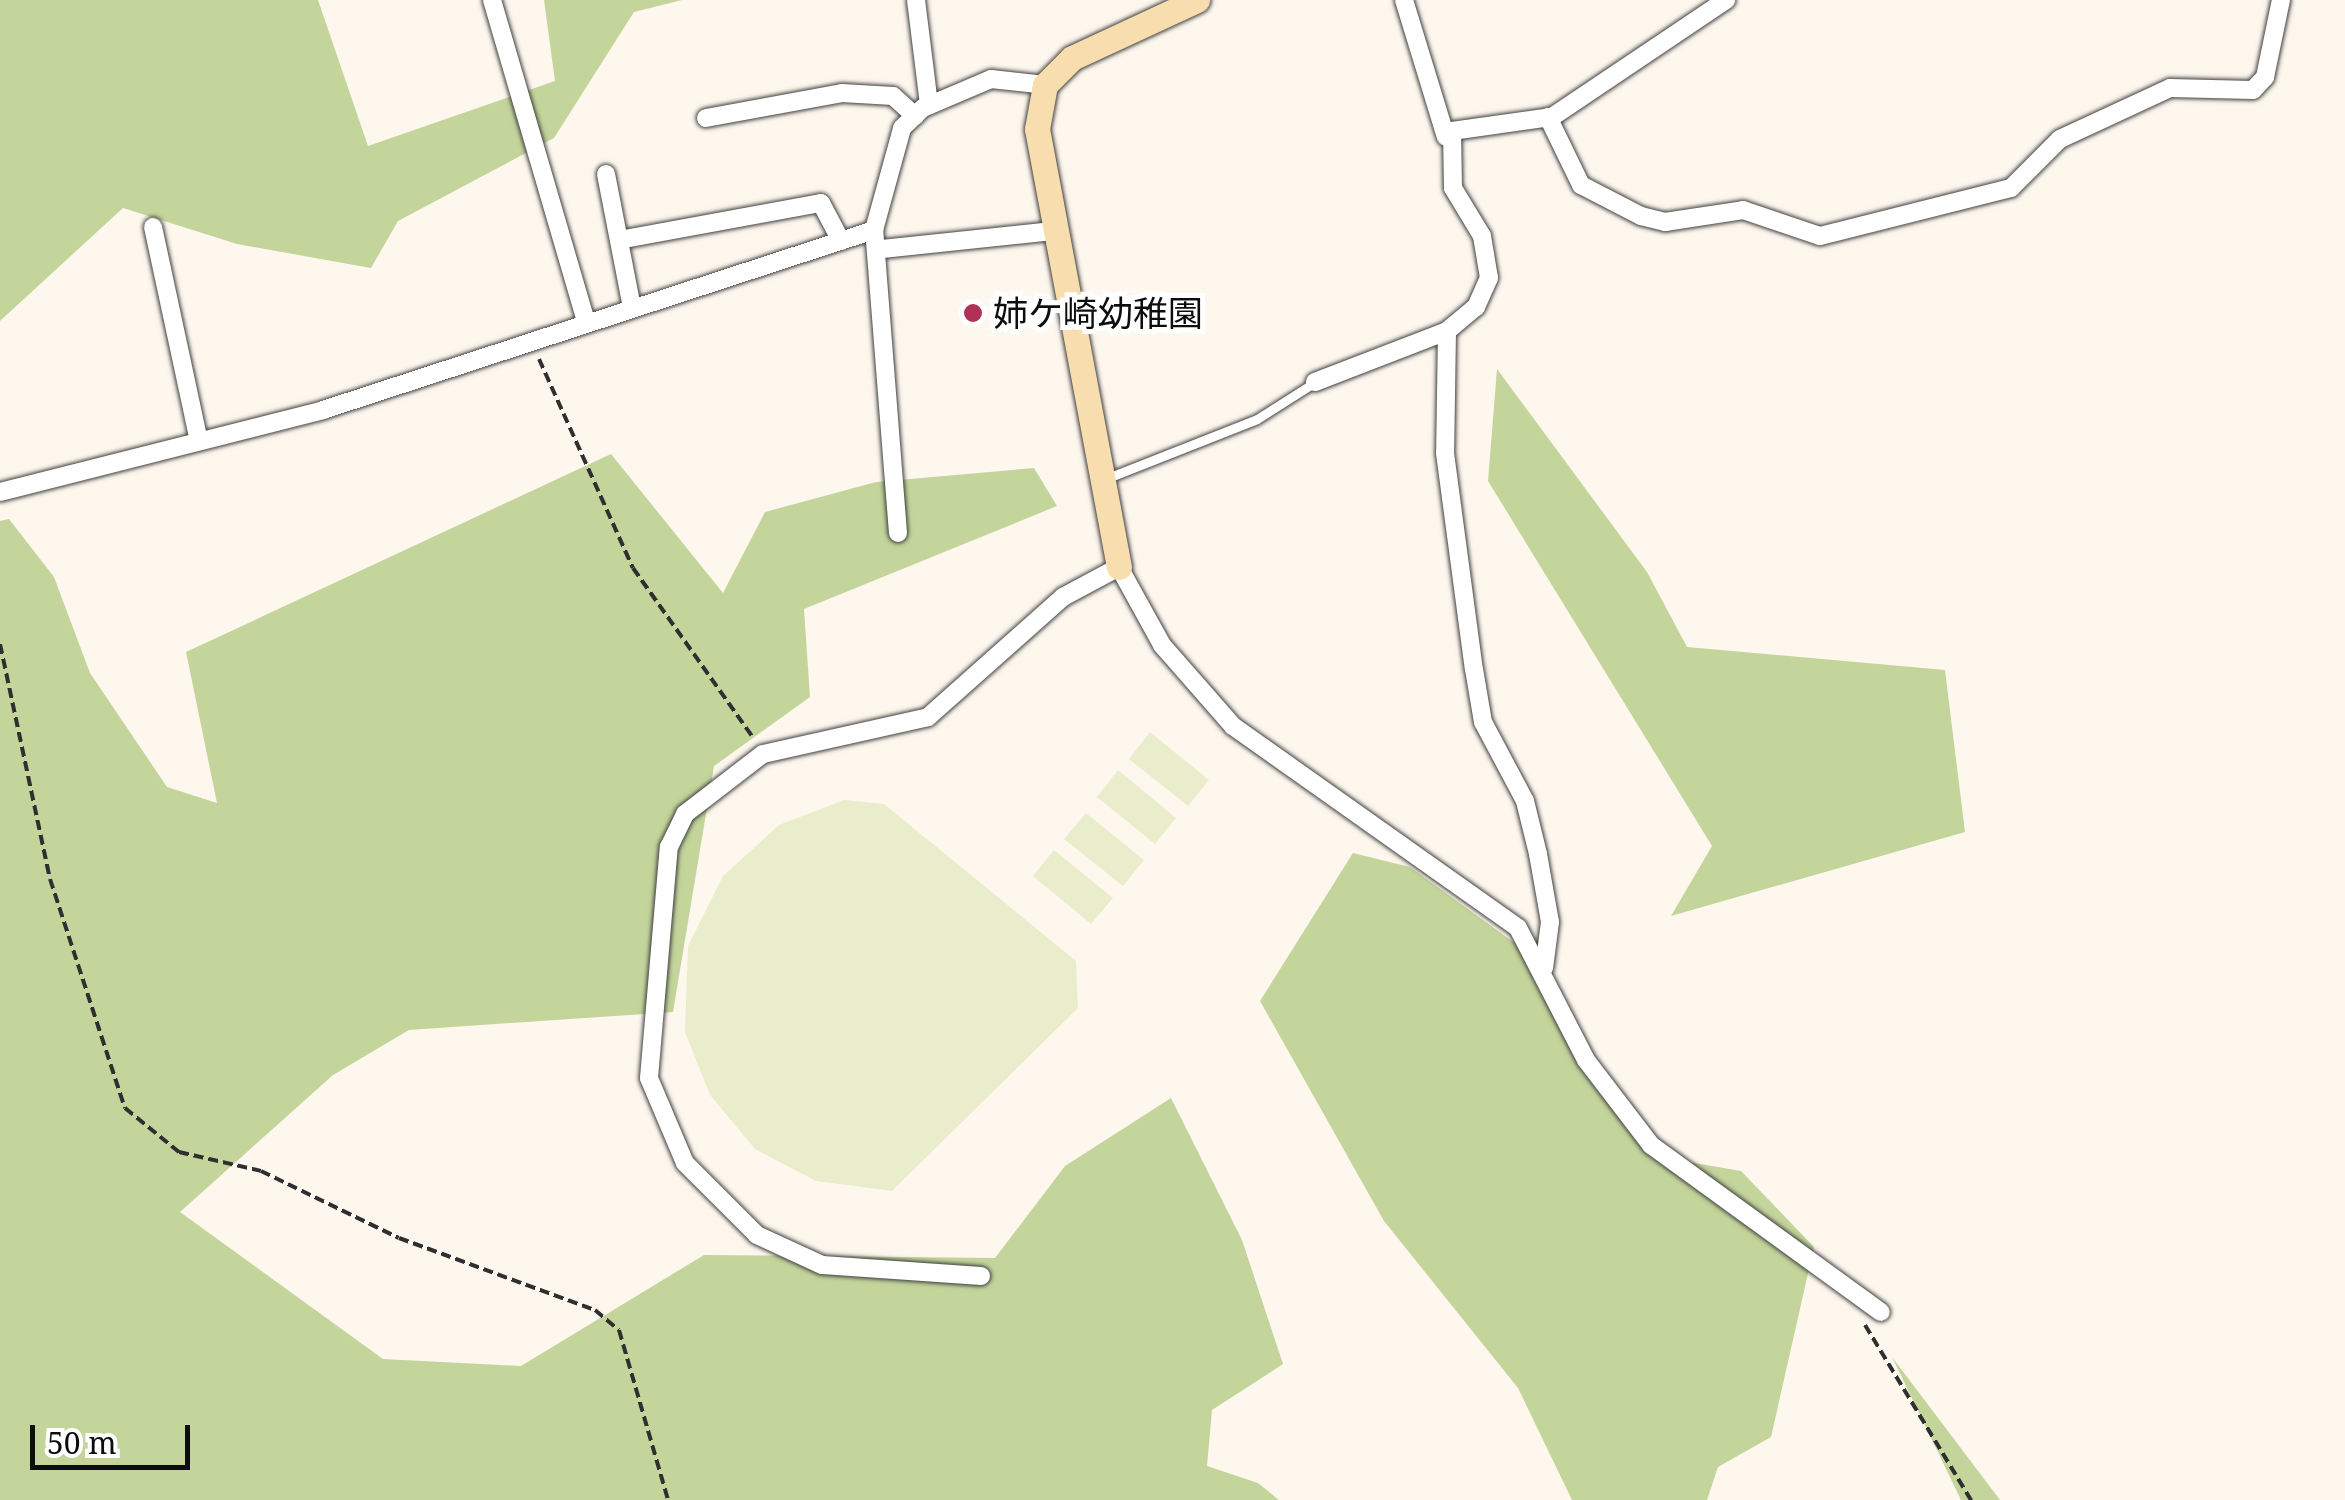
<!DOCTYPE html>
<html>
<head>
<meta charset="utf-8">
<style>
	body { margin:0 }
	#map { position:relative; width:2345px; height:1500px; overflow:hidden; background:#fef7ee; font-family:"Noto Serif","Noto Sans JP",serif }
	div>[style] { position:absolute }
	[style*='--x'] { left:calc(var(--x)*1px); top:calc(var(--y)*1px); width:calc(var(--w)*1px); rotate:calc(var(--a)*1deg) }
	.forest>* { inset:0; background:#c3d59b }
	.pitch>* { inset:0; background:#eaedcb }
	.path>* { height:4px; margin-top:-2px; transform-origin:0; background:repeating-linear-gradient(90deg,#2f2f2f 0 10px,transparent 0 15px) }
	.roads { filter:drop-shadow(0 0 2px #404040) drop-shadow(0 0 2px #404040) }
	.lane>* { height:9px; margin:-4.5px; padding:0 4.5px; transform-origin:4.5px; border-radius:4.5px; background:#fff }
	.street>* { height:18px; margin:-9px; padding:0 9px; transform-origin:9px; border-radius:9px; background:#fff }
	.secondary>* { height:25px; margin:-12.5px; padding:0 12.5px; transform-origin:12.5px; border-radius:12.5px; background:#f8deae }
	.dots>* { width:28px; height:28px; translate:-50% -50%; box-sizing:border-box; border:5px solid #fff; border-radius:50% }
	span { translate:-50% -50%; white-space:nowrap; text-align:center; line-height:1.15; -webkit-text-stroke:10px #fff; paint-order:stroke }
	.poi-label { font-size:35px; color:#0d0d0d }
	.left { translate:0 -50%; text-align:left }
	.scale { position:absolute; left:30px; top:1425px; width:160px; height:45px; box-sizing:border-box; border:5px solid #0d0d0d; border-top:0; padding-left:12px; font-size:30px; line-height:35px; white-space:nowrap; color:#0d0d0d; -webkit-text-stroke:8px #fff; paint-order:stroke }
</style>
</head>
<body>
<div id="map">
	<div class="forest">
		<i style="clip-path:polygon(0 0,318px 0,368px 146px,555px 81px,544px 0,682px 0,634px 12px,554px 138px,398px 221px,371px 268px,237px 244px,123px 208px,0 321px)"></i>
		<i style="clip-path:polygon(1497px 369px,1647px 572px,1687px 647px,1945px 670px,1965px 832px,1671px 916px,1712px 846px,1488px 481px)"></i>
		<i style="clip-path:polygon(611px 454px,723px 593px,765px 512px,876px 482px,1034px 468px,1057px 506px,804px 609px,810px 697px,714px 766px,673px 1012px,409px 1030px,333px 1075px,180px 1212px,383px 1359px,521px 1366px,704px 1255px,995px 1258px,1065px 1166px,1171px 1098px,1242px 1240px,1283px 1364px,1212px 1410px,1207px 1466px,1258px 1483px,1279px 1500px,0 1500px,0 521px,9px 519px,54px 577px,90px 673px,167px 787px,217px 803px,186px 652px)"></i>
		<i style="clip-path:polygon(1353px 853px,1410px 867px,1516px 944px,1648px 1155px,1741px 1171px,1814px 1247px,1771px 1437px,1718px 1467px,1707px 1500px,1572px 1500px,1518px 1388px,1384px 1221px,1260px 1001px)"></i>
		<i style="clip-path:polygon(1892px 1357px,2000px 1500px,1961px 1500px)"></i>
	</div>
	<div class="pitch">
		<i style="clip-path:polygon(1150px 732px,1209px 780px,1188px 806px,1129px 759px)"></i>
		<i style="clip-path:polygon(1118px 770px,1176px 818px,1155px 844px,1097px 797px)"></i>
		<i style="clip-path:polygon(844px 800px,884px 804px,1076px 961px,1078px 1008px,892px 1191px,816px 1181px,755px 1149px,710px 1095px,685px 1032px,688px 946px,723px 876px,779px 825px)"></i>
		<i style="clip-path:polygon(1086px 813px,1144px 860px,1123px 886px,1064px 839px)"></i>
		<i style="clip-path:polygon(1054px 850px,1113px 898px,1091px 924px,1033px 876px)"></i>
	</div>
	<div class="path">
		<i style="--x:539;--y:359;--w:229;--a:65.8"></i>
		<i style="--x:633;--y:568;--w:206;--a:54.7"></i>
		<i style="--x:0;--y:644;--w:240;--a:78"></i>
		<i style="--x:50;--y:879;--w:241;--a:71.9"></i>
		<i style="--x:125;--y:1108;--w:70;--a:39.2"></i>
		<i style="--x:179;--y:1152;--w:84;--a:13"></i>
		<i style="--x:261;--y:1171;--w:153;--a:25.9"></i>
		<i style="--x:399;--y:1238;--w:209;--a:20.2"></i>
		<i style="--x:595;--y:1310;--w:31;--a:40"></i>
		<i style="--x:619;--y:1330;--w:177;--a:73.9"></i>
		<i style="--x:1865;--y:1325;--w:205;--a:58.8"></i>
	</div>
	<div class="roads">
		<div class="lane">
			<i style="--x:1105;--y:479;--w:163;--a:-21.5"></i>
			<i style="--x:1257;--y:419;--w:69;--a:-32.5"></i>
		</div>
		<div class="street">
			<i style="--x:492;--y:0;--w:335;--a:73.7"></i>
			<i style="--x:916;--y:0;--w:106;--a:82.9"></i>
			<i style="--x:1404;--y:0;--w:143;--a:73"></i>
			<i style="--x:1548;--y:117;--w:76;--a:64.1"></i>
			<i style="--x:1581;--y:185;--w:68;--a:27.3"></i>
			<i style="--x:1641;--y:216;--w:25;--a:14"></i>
			<i style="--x:1665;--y:222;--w:79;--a:-8.7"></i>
			<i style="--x:1743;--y:210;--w:81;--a:18.7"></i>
			<i style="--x:1820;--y:236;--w:197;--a:-14.1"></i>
			<i style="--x:2011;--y:188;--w:69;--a:-45"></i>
			<i style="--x:2060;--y:139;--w:121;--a:-24.9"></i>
			<i style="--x:2170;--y:88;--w:83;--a:1.4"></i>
			<i style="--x:2253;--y:90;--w:18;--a:-47"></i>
			<i style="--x:2265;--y:77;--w:79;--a:-78.3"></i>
			<i style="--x:706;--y:118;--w:138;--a:-10.4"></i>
			<i style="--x:842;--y:93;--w:51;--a:3.4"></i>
			<i style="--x:893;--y:96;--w:30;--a:42"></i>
			<i style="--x:606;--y:174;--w:136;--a:79"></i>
			<i style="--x:153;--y:227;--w:219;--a:77.9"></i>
			<i style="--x:619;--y:240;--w:205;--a:-10.4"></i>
			<i style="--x:821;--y:203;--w:43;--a:62.2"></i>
			<i style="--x:882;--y:249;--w:172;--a:-6"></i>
			<i style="--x:1447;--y:331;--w:122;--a:90.9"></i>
			<i style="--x:1445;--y:453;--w:218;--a:82.4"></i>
			<i style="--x:1474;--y:669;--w:54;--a:80.4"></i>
			<i style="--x:1483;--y:722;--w:89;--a:62"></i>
			<i style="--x:1525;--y:801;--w:55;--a:76.2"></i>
			<i style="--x:1538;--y:854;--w:69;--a:80"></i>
			<i style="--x:1550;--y:922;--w:46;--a:97.4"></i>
			<i style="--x:1315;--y:382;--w:142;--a:-21.1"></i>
			<i style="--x:1447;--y:331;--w:38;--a:-40"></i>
			<i style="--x:1476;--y:307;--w:32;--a:-66"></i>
			<i style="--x:1489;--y:278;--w:43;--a:-99.5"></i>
			<i style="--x:1482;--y:236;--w:56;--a:-121.1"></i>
			<i style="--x:1453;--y:188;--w:57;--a:-91"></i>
			<i style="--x:1452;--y:131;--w:101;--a:-8"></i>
			<i style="--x:1552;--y:117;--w:210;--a:-33.9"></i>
			<i style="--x:0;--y:492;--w:333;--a:-14.2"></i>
			<i style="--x:323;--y:410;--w:580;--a:-18.09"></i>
			<i style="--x:898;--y:533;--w:304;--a:-94.5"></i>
			<i style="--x:874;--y:230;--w:106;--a:-74.6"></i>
			<i style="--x:902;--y:128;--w:29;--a:-44"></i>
			<i style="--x:923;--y:108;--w:74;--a:-23.1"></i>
			<i style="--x:991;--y:79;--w:54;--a:6.3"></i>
			<i style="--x:981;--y:1276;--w:159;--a:-176"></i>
			<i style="--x:822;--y:1265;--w:72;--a:-155.2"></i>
			<i style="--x:757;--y:1235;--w:102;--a:-135"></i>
			<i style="--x:685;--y:1163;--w:92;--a:-113"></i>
			<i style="--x:649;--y:1078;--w:232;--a:-85.1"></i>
			<i style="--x:669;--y:847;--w:37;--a:-64"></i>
			<i style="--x:685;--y:814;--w:98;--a:-37.6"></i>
			<i style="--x:763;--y:754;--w:169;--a:-12.6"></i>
			<i style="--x:928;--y:717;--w:181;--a:-41.6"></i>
			<i style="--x:1063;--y:597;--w:64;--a:-28.2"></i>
			<i style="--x:1119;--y:567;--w:89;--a:61.1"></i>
			<i style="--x:1162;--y:645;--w:108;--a:48.8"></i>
			<i style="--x:1233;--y:726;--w:349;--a:35.3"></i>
			<i style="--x:1518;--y:928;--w:148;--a:62.7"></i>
			<i style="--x:1586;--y:1060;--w:107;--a:52.6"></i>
			<i style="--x:1651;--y:1145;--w:284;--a:36"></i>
		</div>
		<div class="secondary">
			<i style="--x:1119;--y:567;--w:446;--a:-100.6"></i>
			<i style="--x:1037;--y:129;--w:45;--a:-79.7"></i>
			<i style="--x:1045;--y:85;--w:38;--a:-45"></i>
			<i style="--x:1072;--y:58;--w:138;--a:-24.9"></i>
		</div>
	</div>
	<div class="dots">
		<i style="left:973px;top:313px;background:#b13056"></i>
	</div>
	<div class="poi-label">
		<span class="left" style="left:993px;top:313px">姉ケ崎幼稚園</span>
	</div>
	<div class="scale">50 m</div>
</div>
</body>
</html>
